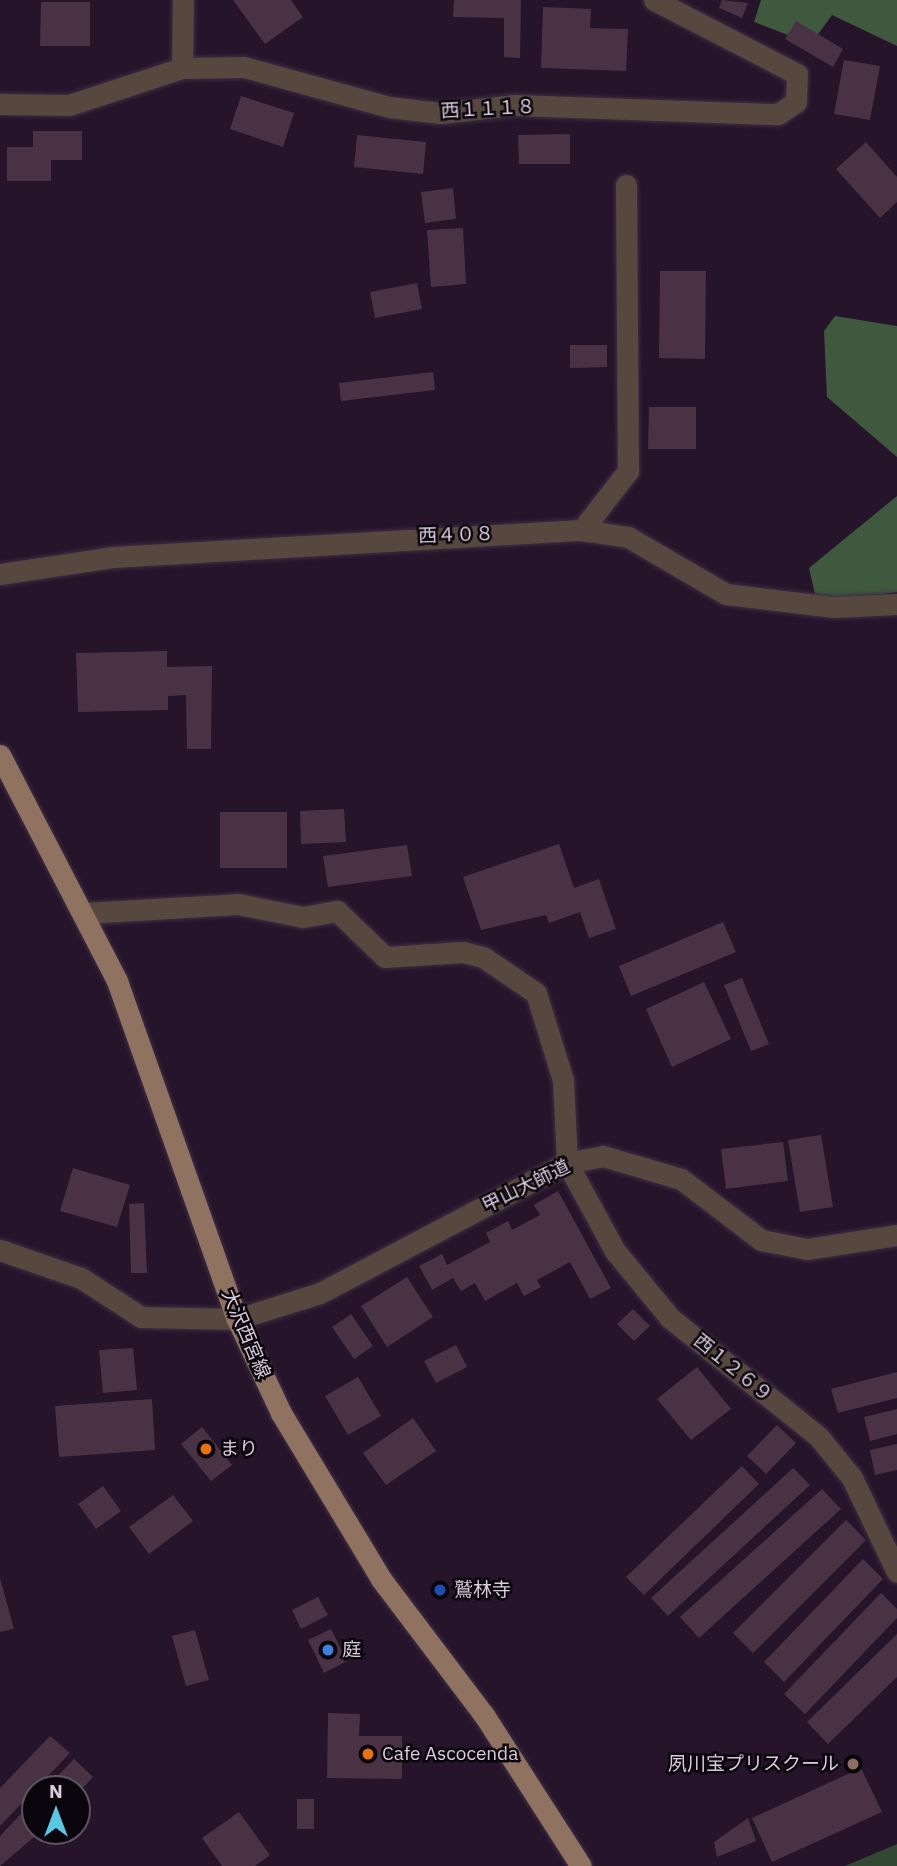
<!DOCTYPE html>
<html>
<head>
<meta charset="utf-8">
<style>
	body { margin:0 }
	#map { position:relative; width:897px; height:1866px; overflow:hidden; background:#25142a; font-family:"IBM Plex Sans","Noto Sans JP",sans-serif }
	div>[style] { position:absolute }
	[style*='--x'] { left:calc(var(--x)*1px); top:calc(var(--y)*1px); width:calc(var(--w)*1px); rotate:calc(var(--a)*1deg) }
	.green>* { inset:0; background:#334833 }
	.forest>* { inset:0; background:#3f593e }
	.building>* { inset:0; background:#4a3245 }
	.roads { filter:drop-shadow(0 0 2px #3e2e43) drop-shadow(0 0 2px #3e2e43) }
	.minor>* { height:21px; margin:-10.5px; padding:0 10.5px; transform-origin:10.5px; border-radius:10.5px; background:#56473f }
	.tertiary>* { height:21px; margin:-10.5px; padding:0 10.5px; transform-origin:10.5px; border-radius:10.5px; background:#56473f }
	.primary>* { height:21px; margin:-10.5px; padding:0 10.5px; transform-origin:10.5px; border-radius:10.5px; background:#907261 }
	.dots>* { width:19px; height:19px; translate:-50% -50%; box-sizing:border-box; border:4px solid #0a040c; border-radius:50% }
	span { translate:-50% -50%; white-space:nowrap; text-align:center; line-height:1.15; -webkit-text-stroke:5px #0a040c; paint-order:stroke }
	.street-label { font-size:19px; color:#d8cddb }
	.poi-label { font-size:19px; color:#d8cddb }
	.left { translate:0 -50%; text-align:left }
	.right { translate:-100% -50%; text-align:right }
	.north { position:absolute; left:21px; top:1775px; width:70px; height:70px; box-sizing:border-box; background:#0a040c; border:2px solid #5c545f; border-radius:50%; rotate:0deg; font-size:19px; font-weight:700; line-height:28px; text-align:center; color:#d8cddb }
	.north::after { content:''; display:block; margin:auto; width:24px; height:32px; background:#59c8e4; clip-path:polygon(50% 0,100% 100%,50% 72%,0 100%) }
</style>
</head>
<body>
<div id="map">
	<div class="green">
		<i style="clip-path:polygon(897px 1844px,897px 1866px,845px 1866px)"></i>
	</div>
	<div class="forest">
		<i style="clip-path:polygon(761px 0,897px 0,897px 46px,832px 15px,811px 44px,754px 22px)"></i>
		<i style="clip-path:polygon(835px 316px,897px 326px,897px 457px,827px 397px,824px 331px)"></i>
		<i style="clip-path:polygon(897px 496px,897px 592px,817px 603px,809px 568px)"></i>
	</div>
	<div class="building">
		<i style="clip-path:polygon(233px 0,291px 0,303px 17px,265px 44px)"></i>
		<i style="clip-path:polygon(454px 0,521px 0,520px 58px,504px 57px,504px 18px,453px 17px)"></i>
		<i style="clip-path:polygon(722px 0,748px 3px,742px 18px,719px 8px)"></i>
		<i style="clip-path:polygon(41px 2px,90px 2px,90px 46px,40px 46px)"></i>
		<i style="clip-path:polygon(543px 7px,591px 9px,590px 28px,628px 29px,626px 71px,541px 68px)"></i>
		<i style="clip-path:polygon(796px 21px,843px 49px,833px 67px,785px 39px)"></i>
		<i style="clip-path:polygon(844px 60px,880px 66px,870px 120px,834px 114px)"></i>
		<i style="clip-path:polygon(241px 96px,294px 113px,283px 147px,230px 129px)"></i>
		<i style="clip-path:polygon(33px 131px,82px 131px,82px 160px,51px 160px,51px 181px,7px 181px,7px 147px,33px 147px)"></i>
		<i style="clip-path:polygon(570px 134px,570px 164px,519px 164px,518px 135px)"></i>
		<i style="clip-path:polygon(357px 135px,426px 142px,423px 174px,354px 167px)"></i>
		<i style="clip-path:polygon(866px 142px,897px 177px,897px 202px,880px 218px,836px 169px)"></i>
		<i style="clip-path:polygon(453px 188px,456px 219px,425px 223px,421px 192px)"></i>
		<i style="clip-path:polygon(463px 228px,466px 284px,431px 287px,427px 230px)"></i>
		<i style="clip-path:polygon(660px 271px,706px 271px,705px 359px,659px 358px)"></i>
		<i style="clip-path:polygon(417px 283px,422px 309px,375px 318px,370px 292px)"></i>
		<i style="clip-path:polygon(570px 345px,607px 345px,607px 367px,570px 368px)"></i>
		<i style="clip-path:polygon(433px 372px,435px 390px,341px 401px,339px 383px)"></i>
		<i style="clip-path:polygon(649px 407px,696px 407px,696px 449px,648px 449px)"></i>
		<i style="clip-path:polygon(167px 651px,167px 667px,212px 666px,211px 749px,187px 749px,186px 695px,168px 696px,168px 710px,78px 712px,76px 653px)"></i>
		<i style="clip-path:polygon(344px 809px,346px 842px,301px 844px,300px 811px)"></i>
		<i style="clip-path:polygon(220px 812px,287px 812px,287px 868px,220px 868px)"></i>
		<i style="clip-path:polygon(559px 844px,574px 888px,599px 879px,616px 929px,589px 938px,580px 912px,549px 923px,546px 915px,481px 930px,463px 877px)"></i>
		<i style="clip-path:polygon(407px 845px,412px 876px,328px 887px,323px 856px)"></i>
		<i style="clip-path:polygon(723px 922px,736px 952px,631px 996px,619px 966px)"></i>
		<i style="clip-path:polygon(742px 978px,769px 1044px,751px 1051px,724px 985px)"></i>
		<i style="clip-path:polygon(704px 982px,731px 1039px,672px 1067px,646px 1009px)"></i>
		<i style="clip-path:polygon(821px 1135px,833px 1207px,800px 1212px,788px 1140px)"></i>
		<i style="clip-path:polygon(783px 1142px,788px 1181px,726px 1189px,721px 1149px)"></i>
		<i style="clip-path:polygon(73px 1168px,130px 1185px,117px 1227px,60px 1211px)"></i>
		<i style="clip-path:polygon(558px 1191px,611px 1288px,590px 1299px,570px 1262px,537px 1280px,541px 1287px,524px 1296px,517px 1283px,485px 1301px,475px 1283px,461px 1291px,453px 1278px,432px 1290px,419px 1266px,442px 1254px,447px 1265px,490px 1242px,486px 1233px,508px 1221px,512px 1230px,540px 1215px,534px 1205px)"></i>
		<i style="clip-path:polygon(144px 1203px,147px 1273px,131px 1273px,129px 1204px)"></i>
		<i style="clip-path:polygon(407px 1277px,433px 1317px,387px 1347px,361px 1306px)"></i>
		<i style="clip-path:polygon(633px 1309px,650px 1326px,634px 1341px,617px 1324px)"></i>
		<i style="clip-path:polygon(351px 1314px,373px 1346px,354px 1359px,332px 1327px)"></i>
		<i style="clip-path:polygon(456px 1345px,467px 1367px,436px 1383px,424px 1361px)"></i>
		<i style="clip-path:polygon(133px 1348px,137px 1390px,103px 1393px,99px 1350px)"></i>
		<i style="clip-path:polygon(697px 1367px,731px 1409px,691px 1440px,657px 1399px)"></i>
		<i style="clip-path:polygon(897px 1372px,897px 1398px,838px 1413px,831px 1389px)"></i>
		<i style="clip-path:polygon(358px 1377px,381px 1416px,348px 1435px,325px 1396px)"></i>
		<i style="clip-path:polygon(152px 1399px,155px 1450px,59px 1457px,55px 1406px)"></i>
		<i style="clip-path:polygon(897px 1409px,897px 1434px,870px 1441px,864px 1417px)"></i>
		<i style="clip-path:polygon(413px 1418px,436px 1451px,386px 1485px,363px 1453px)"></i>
		<i style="clip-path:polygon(777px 1425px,796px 1443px,766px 1474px,747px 1456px)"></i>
		<i style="clip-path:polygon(202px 1427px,232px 1465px,211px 1481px,181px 1444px)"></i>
		<i style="clip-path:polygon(897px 1444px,897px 1470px,875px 1475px,870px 1450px)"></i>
		<i style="clip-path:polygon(742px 1466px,759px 1484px,644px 1595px,626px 1577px)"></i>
		<i style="clip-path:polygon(793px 1468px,810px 1485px,668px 1616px,651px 1598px)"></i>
		<i style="clip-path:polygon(103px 1486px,121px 1511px,96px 1529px,78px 1504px)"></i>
		<i style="clip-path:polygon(822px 1489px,841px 1509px,699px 1638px,680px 1617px)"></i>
		<i style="clip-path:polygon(173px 1495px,193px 1521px,149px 1554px,129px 1527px)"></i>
		<i style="clip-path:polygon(846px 1520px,866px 1540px,753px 1653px,733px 1633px)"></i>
		<i style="clip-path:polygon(863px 1559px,883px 1579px,784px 1682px,764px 1662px)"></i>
		<i style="clip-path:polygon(0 1578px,14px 1629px,0 1632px)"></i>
		<i style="clip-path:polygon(881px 1593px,897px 1609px,897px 1618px,805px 1714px,784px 1694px)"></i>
		<i style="clip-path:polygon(318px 1597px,328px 1615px,301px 1629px,292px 1610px)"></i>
		<i style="clip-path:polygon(331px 1629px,347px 1661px,324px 1673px,308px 1640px)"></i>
		<i style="clip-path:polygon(195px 1630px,209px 1680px,186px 1686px,172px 1636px)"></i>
		<i style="clip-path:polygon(897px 1634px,897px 1677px,828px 1744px,807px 1722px)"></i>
		<i style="clip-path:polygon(328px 1713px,360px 1714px,359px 1736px,402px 1736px,402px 1779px,327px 1778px)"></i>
		<i style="clip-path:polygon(50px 1736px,70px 1753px,0 1826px,0 1788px)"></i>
		<i style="clip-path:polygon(74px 1759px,93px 1777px,77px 1794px,45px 1789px)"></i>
		<i style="clip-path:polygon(861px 1768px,882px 1812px,772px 1862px,752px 1818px)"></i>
		<i style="clip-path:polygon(35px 1799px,35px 1831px,41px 1831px,0 1866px,0 1836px)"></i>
		<i style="clip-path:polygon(297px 1799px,314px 1799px,314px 1829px,297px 1829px)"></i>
		<i style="clip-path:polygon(239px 1812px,270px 1855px,255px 1866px,222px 1866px,202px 1838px)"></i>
		<i style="clip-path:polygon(748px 1818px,756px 1841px,717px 1857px,714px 1842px)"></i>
	</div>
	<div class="roads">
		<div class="minor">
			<i style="--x:182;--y:68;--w:68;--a:-89.2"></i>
			<i style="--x:0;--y:104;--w:69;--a:0.8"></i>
			<i style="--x:69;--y:105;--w:119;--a:-18.1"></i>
			<i style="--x:182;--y:68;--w:62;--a:-0.9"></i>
			<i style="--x:244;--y:67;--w:150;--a:15.4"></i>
			<i style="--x:389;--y:107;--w:51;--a:6.7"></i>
			<i style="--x:440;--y:113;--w:75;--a:-6.1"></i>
			<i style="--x:515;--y:105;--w:263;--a:2"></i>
			<i style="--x:778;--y:114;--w:22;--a:-34"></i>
			<i style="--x:796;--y:102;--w:28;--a:-88"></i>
			<i style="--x:797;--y:74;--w:161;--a:-152.6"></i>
			<i style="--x:582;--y:530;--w:75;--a:-52.1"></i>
			<i style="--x:628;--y:471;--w:286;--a:-90.4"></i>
			<i style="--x:0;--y:574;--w:113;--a:-8.6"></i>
			<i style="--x:112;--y:557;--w:471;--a:-3.3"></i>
			<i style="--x:582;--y:530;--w:47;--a:8.7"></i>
			<i style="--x:628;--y:537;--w:113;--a:30.2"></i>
			<i style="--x:726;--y:594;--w:109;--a:6.9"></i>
			<i style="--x:834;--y:607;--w:63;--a:-2.7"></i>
			<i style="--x:84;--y:913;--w:154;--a:-3.3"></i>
			<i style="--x:238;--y:904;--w:66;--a:11.3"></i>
			<i style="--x:303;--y:917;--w:35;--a:-10"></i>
			<i style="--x:337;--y:911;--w:66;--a:43.8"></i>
			<i style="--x:385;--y:957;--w:78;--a:-3.7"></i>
			<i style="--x:463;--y:952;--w:21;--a:14"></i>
			<i style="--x:483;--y:957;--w:64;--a:34.2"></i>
			<i style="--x:536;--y:993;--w:91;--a:72.8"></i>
			<i style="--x:563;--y:1080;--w:83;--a:87.2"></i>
			<i style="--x:567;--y:1163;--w:100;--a:61.4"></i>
			<i style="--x:615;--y:1251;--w:87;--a:50.6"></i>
			<i style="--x:670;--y:1318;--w:189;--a:38.6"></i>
			<i style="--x:818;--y:1436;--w:54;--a:51"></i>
			<i style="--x:852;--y:1478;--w:104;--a:64.4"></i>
		</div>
		<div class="tertiary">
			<i style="--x:0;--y:1250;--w:86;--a:19.1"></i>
			<i style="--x:81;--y:1278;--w:72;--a:33"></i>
			<i style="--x:141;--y:1317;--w:96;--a:1.2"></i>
			<i style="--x:237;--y:1319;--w:87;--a:-17.4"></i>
			<i style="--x:320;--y:1293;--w:279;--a:-27.8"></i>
			<i style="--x:567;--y:1163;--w:37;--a:-11"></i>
			<i style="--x:603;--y:1156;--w:81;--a:16.4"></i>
			<i style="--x:681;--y:1179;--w:101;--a:37.3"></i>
			<i style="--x:761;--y:1240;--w:47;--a:11.1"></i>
			<i style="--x:807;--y:1249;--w:91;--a:-8.8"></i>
		</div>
		<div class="primary">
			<i style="--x:0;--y:755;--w:254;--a:62.6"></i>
			<i style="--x:117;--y:981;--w:359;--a:70.5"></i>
			<i style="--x:237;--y:1319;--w:104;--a:64.9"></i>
			<i style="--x:281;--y:1413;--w:194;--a:58.9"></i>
			<i style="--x:381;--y:1579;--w:171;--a:52.9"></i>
			<i style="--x:484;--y:1715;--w:179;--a:57.3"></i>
		</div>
	</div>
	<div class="dots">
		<i style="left:206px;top:1449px;background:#e8710a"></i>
		<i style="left:440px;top:1590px;background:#1a4fb4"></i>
		<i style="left:328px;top:1650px;background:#3f7fe0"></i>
		<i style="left:368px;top:1754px;background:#e8710a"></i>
		<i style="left:853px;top:1764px;background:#8d6e63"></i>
	</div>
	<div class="street-label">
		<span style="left:488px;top:109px;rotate:-3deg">西１１１８</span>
		<span style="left:456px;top:535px;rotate:-2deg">西４０８</span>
		<span style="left:526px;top:1186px;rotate:-26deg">甲山大師道</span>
		<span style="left:246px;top:1334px;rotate:67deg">大沢西宮線</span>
		<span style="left:733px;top:1368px;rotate:39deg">西１２６９</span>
	</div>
	<div class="poi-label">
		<span class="left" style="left:220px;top:1449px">まり</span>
		<span class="left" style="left:454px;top:1590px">鷲林寺</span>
		<span class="left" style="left:342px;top:1650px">庭</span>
		<span class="left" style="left:382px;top:1754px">Cafe Ascocenda</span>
		<span class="right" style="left:839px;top:1764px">夙川宝プリスクール</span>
	</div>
	<div class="north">N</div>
</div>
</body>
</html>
